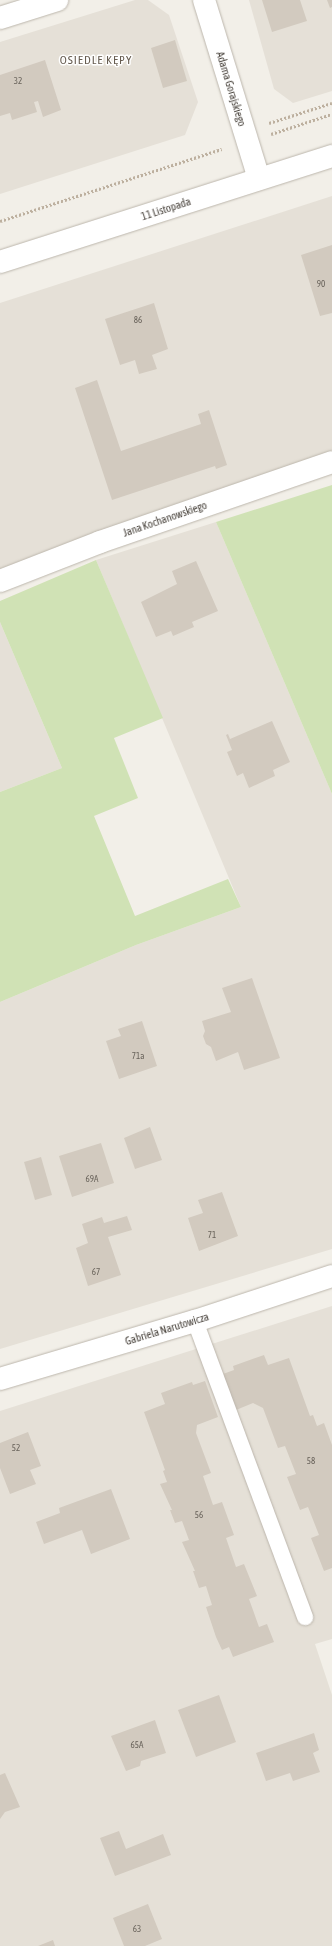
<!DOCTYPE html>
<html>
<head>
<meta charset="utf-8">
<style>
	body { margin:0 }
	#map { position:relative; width:332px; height:1946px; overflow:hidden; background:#f2efe8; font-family:"Asap Condensed",sans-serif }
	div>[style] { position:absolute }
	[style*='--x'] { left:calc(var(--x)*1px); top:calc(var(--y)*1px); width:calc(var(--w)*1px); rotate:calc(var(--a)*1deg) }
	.residential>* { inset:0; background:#e5e0d7 }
	.green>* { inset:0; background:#d0e2b5 }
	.building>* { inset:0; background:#d2cabf }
	.path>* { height:2.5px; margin-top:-1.25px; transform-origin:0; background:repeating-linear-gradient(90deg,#bdb09f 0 2px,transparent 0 4px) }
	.roads { filter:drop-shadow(0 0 1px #bcb6ac) drop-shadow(0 0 1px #bcb6ac) }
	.lane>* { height:16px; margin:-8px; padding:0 8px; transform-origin:8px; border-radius:8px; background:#fff }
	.street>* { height:22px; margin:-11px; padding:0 11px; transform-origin:11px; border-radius:11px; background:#fff }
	span { translate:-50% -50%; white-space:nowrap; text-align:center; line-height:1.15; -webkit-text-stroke:3px #fff; paint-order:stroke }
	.number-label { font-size:9px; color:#68625a }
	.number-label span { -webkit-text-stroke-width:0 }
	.street-label { font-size:11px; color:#453f38 }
	.neighbourhood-label { font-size:12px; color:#665c50; letter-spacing:1px }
</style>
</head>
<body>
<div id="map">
	<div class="residential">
		<i style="clip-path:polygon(135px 0,148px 0,169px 15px,198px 102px,185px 135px,0 194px,0 42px)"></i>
		<i style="clip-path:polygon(249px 0,332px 0,332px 91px,293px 103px,274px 89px)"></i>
		<i style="clip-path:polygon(332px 196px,332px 456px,0 575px,0 303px)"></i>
		<i style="clip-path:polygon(216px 522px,332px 794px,332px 1249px,0 1349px,0 1002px,136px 945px,241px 907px,96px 560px)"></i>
		<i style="clip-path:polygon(0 622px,62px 768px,0 792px)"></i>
		<i style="clip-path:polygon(332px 1306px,332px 1639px,315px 1644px,332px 1695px,332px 1946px,0 1946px,0 1411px)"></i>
	</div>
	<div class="green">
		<i style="clip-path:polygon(332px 485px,332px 794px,216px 522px)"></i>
		<i style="clip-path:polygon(96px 560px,163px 718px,114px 738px,138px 798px,94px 816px,135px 916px,228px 879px,241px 907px,136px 945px,0 1002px,0 792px,62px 768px,0 622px,0 601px)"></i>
	</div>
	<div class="building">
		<i style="clip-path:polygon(262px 0,300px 0,307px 21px,272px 32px)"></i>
		<i style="clip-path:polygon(327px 0,332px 0,332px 7px,330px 8px)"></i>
		<i style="clip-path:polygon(175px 40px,187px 81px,163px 88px,151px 48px)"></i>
		<i style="clip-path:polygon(45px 60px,61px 110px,43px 117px,38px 101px,34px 102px,37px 112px,12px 120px,10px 113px,0 116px,0 75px)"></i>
		<i style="clip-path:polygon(332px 245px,332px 313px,320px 316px,301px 255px)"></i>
		<i style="clip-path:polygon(154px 303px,168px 349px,152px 355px,157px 369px,139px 374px,135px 360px,120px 365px,105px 319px)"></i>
		<i style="clip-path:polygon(97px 380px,121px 451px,201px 424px,198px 414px,209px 410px,227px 465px,216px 469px,215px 466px,112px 500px,75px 388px)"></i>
		<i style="clip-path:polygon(196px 561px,218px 611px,192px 622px,194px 627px,173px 636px,171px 631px,156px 637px,141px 602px,177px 584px,172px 571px)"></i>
		<i style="clip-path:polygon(272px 721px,290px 762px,273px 770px,275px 776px,249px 788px,243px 773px,237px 776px,227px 752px,232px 750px,226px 735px,228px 734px,230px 739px)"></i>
		<i style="clip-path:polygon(252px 978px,280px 1058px,244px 1070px,238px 1052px,216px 1061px,211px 1047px,206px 1044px,203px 1036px,205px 1031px,202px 1021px,231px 1012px,222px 988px)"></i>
		<i style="clip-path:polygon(142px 1021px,157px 1066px,119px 1079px,106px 1041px,121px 1036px,118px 1029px)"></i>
		<i style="clip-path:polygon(150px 1127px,162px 1160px,135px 1169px,124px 1138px)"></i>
		<i style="clip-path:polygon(101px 1143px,114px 1183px,72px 1197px,59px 1156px)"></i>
		<i style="clip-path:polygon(41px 1157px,52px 1195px,35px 1200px,24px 1162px)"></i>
		<i style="clip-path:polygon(222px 1192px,238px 1236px,199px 1251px,188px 1218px,203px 1213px,198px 1200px)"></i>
		<i style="clip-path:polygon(127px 1216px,132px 1230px,108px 1237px,121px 1275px,88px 1286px,76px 1248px,88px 1243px,82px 1224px,102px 1217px,104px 1223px)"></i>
		<i style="clip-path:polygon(264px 1355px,268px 1365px,289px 1358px,310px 1416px,313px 1415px,317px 1426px,324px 1423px,332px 1445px,332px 1568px,324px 1571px,311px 1538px,319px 1535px,308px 1507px,300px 1510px,287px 1477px,296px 1474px,285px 1446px,278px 1448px,263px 1408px,253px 1403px,236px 1410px,223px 1374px,234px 1370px,233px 1366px)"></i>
		<i style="clip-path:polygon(205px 1381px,218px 1417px,197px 1425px,196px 1433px,211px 1473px,203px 1476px,213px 1505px,222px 1502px,234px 1535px,226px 1538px,236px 1567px,244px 1564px,257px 1596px,249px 1599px,259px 1627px,267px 1624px,274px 1642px,233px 1657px,229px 1647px,222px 1650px,216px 1637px,206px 1607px,212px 1605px,206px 1586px,199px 1588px,193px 1571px,195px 1571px,182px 1542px,189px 1540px,182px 1521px,175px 1523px,170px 1510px,172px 1510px,160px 1484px,167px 1482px,163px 1471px,165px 1470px,144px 1412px,165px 1404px,161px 1393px,192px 1382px,193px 1385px)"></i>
		<i style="clip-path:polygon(28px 1432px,41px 1466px,30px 1470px,36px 1484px,10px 1494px,0 1468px,0 1443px)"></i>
		<i style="clip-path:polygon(111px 1489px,130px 1539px,91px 1554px,82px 1530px,44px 1544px,36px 1522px,60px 1513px,59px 1508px)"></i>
		<i style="clip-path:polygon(219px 1695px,236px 1742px,196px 1757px,178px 1710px)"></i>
		<i style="clip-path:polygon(155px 1720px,166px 1753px,141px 1761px,140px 1766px,126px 1771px,111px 1736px)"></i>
		<i style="clip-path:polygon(314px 1733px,319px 1750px,313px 1753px,320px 1772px,293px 1781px,290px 1773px,266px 1781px,256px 1753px)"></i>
		<i style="clip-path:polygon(5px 1773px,20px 1807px,5px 1812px,0 1819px,0 1775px)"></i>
		<i style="clip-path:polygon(119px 1831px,126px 1849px,163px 1834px,171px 1855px,115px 1876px,100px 1838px)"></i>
		<i style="clip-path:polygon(148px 1904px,162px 1939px,145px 1946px,124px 1946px,113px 1918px)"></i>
		<i style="clip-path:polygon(53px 1940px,55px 1946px,38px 1946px)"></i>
	</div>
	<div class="path">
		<i style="--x:269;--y:123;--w:66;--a:-17.6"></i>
		<i style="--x:271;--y:134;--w:64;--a:-18.2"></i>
		<i style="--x:0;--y:221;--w:233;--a:-18"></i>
	</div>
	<div class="roads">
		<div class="lane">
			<i style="--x:195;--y:1321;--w:316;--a:69.6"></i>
		</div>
		<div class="street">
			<i style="--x:204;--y:0;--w:187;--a:72.9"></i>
			<i style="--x:0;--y:18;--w:60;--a:-17.5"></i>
			<i style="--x:0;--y:262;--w:349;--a:-17.7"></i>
			<i style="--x:0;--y:581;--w:107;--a:-21.3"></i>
			<i style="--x:100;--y:542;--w:245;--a:-19"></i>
			<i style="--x:0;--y:1379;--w:203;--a:-16.6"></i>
			<i style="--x:195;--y:1321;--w:144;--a:-18.2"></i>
		</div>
	</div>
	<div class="number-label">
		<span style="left:18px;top:81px">32</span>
		<span style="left:321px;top:284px">90</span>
		<span style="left:138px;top:320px">86</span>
		<span style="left:138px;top:1056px">71a</span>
		<span style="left:92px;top:1179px">69A</span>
		<span style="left:212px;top:1235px">71</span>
		<span style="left:96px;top:1272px">67</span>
		<span style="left:16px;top:1448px">52</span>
		<span style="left:311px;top:1461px">58</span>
		<span style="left:199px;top:1515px">56</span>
		<span style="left:137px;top:1745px">65A</span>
		<span style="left:137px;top:1929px">63</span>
	</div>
	<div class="street-label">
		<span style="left:231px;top:89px;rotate:73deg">Adama Gorajskiego</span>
		<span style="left:166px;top:209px;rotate:-18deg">11 Listopada</span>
		<span style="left:165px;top:519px;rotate:-19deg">Jana Kochanowskiego</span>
		<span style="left:167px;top:1329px;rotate:-17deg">Gabriela Narutowicza</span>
	</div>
	<div class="neighbourhood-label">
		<span style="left:96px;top:61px">OSIEDLE KĘPY</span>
	</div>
</div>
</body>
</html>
